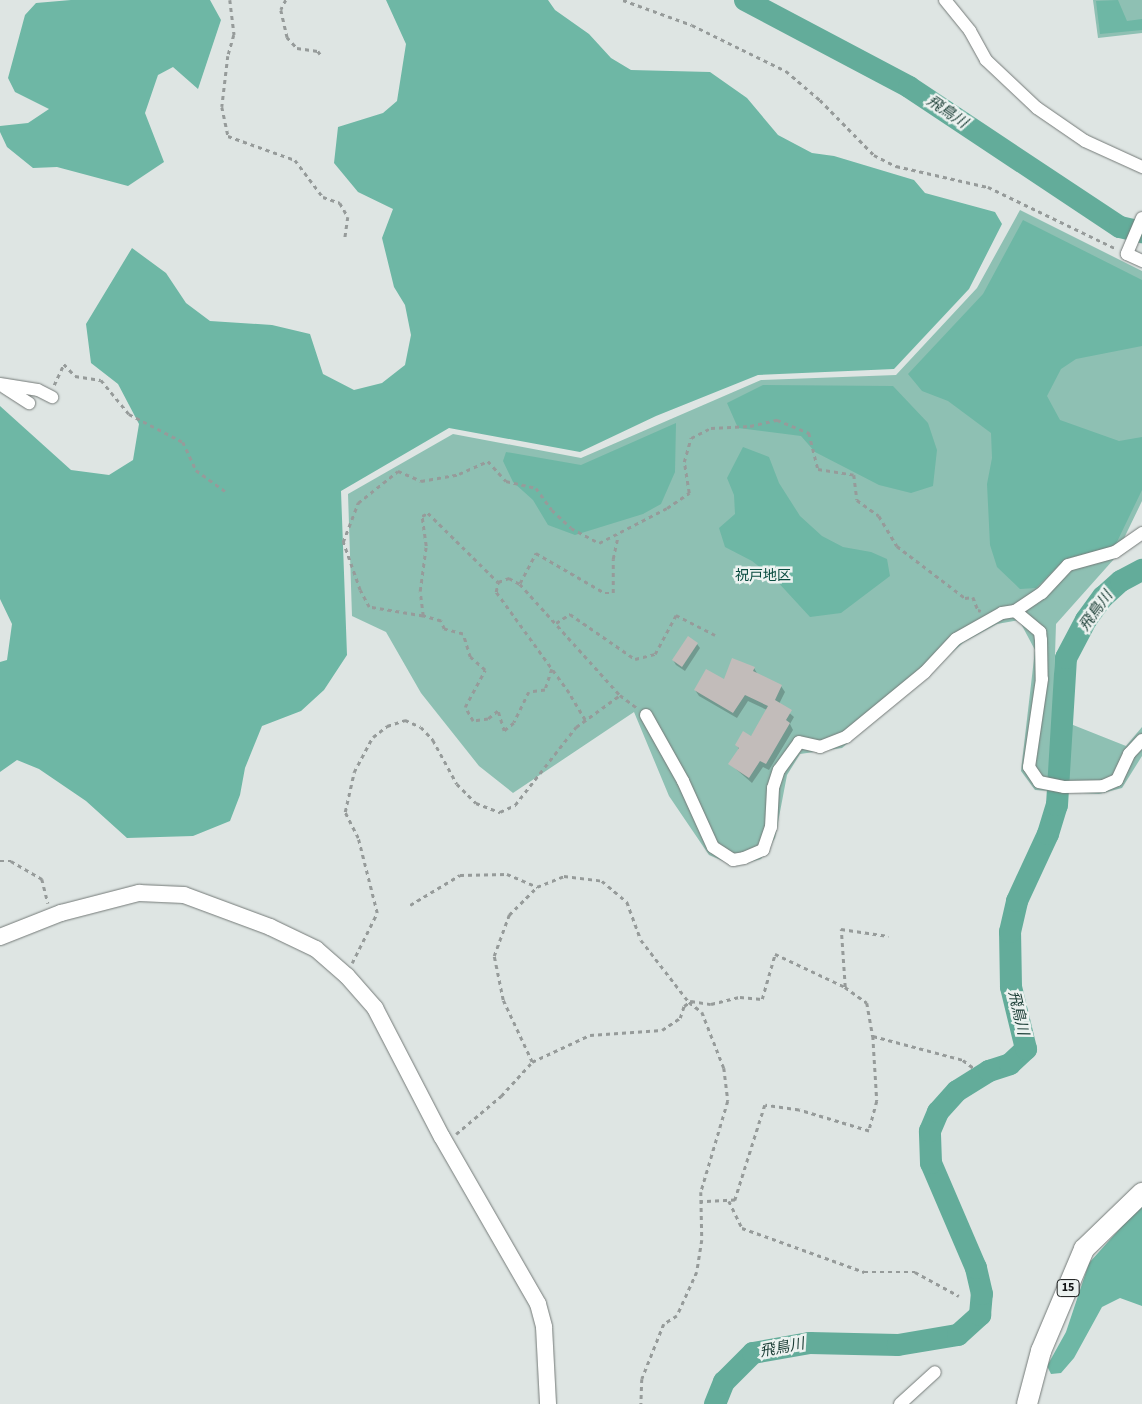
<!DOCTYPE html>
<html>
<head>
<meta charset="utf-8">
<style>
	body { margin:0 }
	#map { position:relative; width:1142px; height:1404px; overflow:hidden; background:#dee5e3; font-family:"Source Sans 3","Noto Sans JP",sans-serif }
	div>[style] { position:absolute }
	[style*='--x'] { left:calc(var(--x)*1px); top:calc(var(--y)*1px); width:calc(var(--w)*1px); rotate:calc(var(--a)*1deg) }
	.green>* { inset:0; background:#8ec0b3 }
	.forest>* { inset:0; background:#6eb7a5 }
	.shadow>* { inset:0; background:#0003 }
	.river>* { height:22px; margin:-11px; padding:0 11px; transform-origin:11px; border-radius:11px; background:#63ac9a }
	.building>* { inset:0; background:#c2bcba }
	.path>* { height:2.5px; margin-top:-1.25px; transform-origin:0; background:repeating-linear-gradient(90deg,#969b9a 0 4px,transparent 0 8px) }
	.roads { filter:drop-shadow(0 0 1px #747a78) drop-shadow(0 0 1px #747a78) }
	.minor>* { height:12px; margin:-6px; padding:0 6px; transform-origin:6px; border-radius:6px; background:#fff }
	.tertiary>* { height:16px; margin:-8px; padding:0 8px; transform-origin:8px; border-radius:8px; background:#fff }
	.primary>* { height:20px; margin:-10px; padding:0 10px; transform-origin:10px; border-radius:10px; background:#fff }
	span { translate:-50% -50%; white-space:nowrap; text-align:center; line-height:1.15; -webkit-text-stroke:5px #ecf2f0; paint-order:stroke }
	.shield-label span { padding:1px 4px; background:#ecf2f0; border:1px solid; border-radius:4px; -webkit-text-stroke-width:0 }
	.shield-label { font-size:12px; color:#141616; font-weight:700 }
	.park-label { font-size:14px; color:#094b3f }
	.water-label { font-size:15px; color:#183b33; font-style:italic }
</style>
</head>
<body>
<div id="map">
	<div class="green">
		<i style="clip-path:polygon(1093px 0,1142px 0,1142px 33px,1098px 38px)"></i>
		<i style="clip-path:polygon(1020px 210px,1142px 271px,1142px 501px,1114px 559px,1056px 624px,1053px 717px,1126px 746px,1142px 727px,1142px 756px,1122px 788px,1099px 794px,1035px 790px,1021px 771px,1035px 650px,1019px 620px,997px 624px,964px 642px,842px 748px,800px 754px,787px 775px,775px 838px,761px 859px,735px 866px,709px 855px,669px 796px,634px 712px,513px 793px,479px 766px,421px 693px,386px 632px,352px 616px,348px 494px,453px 434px,581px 458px,761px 380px,896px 375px,977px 288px)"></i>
	</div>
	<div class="forest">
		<i style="clip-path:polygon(71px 0,210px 0,221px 20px,198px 89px,173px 67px,158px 75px,145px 113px,164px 162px,128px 186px,57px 167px,33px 168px,7px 147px,0 132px,0 126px,28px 123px,49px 109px,15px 92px,8px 78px,25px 15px,36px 3px)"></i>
		<i style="clip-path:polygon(386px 0,548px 0,555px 10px,589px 34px,611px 58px,631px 70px,710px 72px,747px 98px,778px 135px,812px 153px,834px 156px,914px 180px,925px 193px,995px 212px,1002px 224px,969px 289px,894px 369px,758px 375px,656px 416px,580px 452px,449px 428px,341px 491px,347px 655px,324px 690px,301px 711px,262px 726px,245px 768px,240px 795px,230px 821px,193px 836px,127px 838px,86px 801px,39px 769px,17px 760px,0 772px,0 662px,7px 660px,12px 624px,0 599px,0 406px,71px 470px,109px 475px,133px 460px,139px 424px,118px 384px,91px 363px,86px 324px,132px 248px,166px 273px,186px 303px,210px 321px,272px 325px,310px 334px,323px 374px,354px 390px,382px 383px,405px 365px,411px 335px,405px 305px,394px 287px,382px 238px,393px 209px,358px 192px,334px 163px,338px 127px,383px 113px,397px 101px,406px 44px)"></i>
		<i style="clip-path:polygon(1118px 0,1127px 21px,1142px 19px,1142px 30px,1100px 34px,1096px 1px)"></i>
		<i style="clip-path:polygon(1023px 220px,1142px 280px,1142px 346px,1076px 359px,1061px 369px,1047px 396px,1060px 420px,1119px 441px,1142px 437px,1142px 490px,1115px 546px,1065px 559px,1036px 588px,1020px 589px,997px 567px,990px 545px,987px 484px,992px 458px,991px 433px,948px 401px,922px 391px,908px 374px,983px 294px)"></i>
		<i style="clip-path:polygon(763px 385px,893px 386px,928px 423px,937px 450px,933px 486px,911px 493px,879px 485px,815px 452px,801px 436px,738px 428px,727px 403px)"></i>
		<i style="clip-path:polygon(676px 423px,675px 472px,661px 504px,643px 514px,575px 535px,548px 525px,533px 500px,513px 482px,503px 461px,506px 452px,581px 465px)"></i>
		<i style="clip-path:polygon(743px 447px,769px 457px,779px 483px,800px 516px,822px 536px,843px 547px,871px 552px,887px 559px,890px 576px,841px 613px,810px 617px,775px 579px,752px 561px,725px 547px,719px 528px,735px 514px,734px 495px,727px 478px)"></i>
		<i style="clip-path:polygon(1142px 1204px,1142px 1306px,1120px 1298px,1102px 1307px,1074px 1358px,1061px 1373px,1051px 1374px,1047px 1366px,1066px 1332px,1089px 1263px)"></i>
	</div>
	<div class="shadow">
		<i style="clip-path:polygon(697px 644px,700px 648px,685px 671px,676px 665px,673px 660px)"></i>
		<i style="clip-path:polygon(754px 668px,758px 675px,781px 686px,785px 692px,779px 704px,794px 717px,790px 724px,793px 730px,769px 770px,763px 767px,752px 783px,730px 764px,739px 750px,737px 745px,751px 737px,767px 710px,748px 701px,737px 718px,699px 696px,695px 690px)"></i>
	</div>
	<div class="river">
		<i style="--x:745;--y:0;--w:186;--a:27.9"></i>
		<i style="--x:909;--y:87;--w:253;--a:33.6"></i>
		<i style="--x:1120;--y:227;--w:23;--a:13"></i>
		<i style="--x:715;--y:1404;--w:24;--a:-68"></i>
		<i style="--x:724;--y:1382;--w:41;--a:-45"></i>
		<i style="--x:753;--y:1353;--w:58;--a:-10"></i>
		<i style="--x:810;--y:1343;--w:88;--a:1.3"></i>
		<i style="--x:898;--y:1345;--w:61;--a:-9.5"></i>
		<i style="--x:958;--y:1335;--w:30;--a:-42"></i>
		<i style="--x:980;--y:1315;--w:21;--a:-85"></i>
		<i style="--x:982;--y:1294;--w:27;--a:-103"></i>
		<i style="--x:976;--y:1268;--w:114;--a:-113.2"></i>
		<i style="--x:931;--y:1163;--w:32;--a:-92"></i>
		<i style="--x:930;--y:1131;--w:21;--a:-67"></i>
		<i style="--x:938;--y:1112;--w:28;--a:-48"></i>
		<i style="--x:957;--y:1091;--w:38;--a:-32"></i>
		<i style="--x:989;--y:1071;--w:22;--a:-18"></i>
		<i style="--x:1010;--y:1064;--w:22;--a:-43"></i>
		<i style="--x:1026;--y:1049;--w:64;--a:-103.6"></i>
		<i style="--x:1011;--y:987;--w:55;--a:-91"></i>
		<i style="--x:1010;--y:932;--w:32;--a:-77"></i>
		<i style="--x:1017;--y:901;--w:74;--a:-65.2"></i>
		<i style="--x:1048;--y:834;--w:30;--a:-73"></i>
		<i style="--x:1057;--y:805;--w:147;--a:-86.5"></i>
		<i style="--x:1066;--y:658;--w:43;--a:-62.2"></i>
		<i style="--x:1086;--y:620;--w:29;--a:-54"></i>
		<i style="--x:1103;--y:597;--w:24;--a:-42"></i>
		<i style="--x:1121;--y:581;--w:24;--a:-28"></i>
	</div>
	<div class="building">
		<i style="clip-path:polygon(688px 636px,698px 643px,682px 667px,672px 660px)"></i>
		<i style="clip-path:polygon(732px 658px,755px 667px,753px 671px,782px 685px,775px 700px,792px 710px,786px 720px,790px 723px,766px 764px,760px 761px,749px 778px,728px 764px,739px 748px,735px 745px,743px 731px,751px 736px,768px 706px,745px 695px,733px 713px,694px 690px,706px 669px,724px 679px)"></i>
	</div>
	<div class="path">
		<i style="--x:230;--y:0;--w:35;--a:83"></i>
		<i style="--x:234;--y:35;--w:22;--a:106"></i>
		<i style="--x:228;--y:56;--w:51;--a:96.7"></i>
		<i style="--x:222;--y:107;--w:30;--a:78"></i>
		<i style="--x:228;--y:136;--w:71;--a:19.7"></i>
		<i style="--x:295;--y:160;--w:46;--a:52.9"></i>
		<i style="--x:323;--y:197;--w:18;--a:19"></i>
		<i style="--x:340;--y:203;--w:16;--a:60"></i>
		<i style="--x:348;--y:217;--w:22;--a:98"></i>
		<i style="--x:286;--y:0;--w:11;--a:117"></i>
		<i style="--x:281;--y:10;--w:28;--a:77"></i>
		<i style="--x:287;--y:37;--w:15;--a:48"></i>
		<i style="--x:297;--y:48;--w:21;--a:8"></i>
		<i style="--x:318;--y:51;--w:4;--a:56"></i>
		<i style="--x:623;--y:0;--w:73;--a:19.9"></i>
		<i style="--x:692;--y:25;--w:105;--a:26.1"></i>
		<i style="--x:786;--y:71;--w:45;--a:40.5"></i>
		<i style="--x:820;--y:100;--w:77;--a:45.5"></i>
		<i style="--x:874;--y:155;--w:25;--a:27"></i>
		<i style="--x:896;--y:166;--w:94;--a:12.9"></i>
		<i style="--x:988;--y:187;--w:143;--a:25.7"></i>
		<i style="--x:54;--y:385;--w:23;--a:-65"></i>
		<i style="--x:64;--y:364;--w:16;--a:47"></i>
		<i style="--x:75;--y:376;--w:26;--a:9"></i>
		<i style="--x:101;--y:380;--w:44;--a:50.5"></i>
		<i style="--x:129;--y:414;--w:61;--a:27.4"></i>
		<i style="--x:183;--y:442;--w:31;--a:65"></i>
		<i style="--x:196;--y:470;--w:36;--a:36"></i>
		<i style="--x:520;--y:583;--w:34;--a:-62"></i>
		<i style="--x:536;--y:553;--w:80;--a:30.1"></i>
		<i style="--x:605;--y:593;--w:8;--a:0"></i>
		<i style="--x:613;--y:593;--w:34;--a:-90"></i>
		<i style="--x:613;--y:559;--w:24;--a:-78"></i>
		<i style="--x:423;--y:616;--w:25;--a:-97"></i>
		<i style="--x:420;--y:591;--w:45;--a:-82.4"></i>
		<i style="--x:426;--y:546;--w:30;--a:-98"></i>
		<i style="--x:422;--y:516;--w:7;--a:-27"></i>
		<i style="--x:428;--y:513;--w:98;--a:44.6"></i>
		<i style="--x:556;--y:623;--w:17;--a:-33"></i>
		<i style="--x:570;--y:614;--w:79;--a:34.7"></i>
		<i style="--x:635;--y:659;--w:21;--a:-14"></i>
		<i style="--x:655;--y:654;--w:44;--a:-61.7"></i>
		<i style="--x:676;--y:615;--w:44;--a:27.1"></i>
		<i style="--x:552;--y:669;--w:22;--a:108"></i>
		<i style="--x:545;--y:690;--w:16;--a:173"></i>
		<i style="--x:529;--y:692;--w:34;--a:116"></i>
		<i style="--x:514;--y:723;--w:13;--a:141"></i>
		<i style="--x:504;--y:731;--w:21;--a:-107"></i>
		<i style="--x:498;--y:711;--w:13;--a:141"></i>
		<i style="--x:488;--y:719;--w:15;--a:172"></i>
		<i style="--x:473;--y:721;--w:16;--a:-120"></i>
		<i style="--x:465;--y:707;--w:42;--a:-61.6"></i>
		<i style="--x:485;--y:670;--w:20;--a:-139"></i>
		<i style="--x:470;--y:657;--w:24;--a:-107"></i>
		<i style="--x:463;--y:634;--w:20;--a:-165"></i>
		<i style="--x:444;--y:629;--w:9;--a:-111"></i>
		<i style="--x:441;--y:621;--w:19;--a:-164"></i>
		<i style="--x:423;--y:616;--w:55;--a:-170.5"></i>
		<i style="--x:369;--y:607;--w:19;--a:-118"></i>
		<i style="--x:360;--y:590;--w:51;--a:-109.5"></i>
		<i style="--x:343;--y:542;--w:42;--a:-69"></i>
		<i style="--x:358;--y:503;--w:51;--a:-38.7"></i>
		<i style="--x:398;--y:471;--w:25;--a:23"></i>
		<i style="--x:421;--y:481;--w:39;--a:-10"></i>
		<i style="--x:459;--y:474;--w:32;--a:-24"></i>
		<i style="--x:488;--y:461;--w:27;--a:48"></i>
		<i style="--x:506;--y:481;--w:31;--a:13"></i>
		<i style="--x:536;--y:488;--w:27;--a:54"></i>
		<i style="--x:552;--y:510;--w:26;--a:43"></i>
		<i style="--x:571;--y:528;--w:32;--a:28"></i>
		<i style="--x:599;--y:543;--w:76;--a:-27.2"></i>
		<i style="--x:667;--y:508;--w:27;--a:-34"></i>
		<i style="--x:689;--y:493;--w:31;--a:-99"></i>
		<i style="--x:684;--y:462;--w:25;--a:-74"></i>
		<i style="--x:691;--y:438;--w:22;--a:-27"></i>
		<i style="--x:711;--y:428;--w:39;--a:-3"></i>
		<i style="--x:750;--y:426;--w:28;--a:-13"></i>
		<i style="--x:777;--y:420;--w:35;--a:22"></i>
		<i style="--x:809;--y:433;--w:37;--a:76"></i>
		<i style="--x:818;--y:469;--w:36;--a:9"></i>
		<i style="--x:854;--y:475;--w:25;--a:83"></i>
		<i style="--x:857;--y:500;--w:27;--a:36"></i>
		<i style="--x:879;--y:516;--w:35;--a:59"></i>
		<i style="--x:897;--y:546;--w:86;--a:37.4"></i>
		<i style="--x:965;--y:598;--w:8;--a:-7"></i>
		<i style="--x:973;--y:597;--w:14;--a:69"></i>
		<i style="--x:978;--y:610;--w:3;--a:18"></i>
		<i style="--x:585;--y:720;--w:31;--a:-121"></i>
		<i style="--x:569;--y:693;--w:125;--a:-125.9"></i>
		<i style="--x:496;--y:592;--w:10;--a:-79"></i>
		<i style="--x:498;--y:582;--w:12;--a:-20"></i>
		<i style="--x:509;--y:578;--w:13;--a:29"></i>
		<i style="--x:520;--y:584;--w:149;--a:48"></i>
		<i style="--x:0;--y:861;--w:11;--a:0"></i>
		<i style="--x:11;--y:861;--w:36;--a:30"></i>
		<i style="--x:42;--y:879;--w:25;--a:76"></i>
		<i style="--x:410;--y:905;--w:58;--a:-31"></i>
		<i style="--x:460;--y:875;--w:47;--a:-1.2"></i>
		<i style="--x:507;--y:874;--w:33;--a:23"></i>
		<i style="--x:352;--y:963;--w:56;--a:-63.4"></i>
		<i style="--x:377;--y:913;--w:77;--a:-104.2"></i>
		<i style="--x:358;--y:838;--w:29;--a:-117"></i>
		<i style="--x:345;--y:812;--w:41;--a:-77.3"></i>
		<i style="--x:354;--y:772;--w:40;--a:-62"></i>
		<i style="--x:373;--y:737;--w:18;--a:-38"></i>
		<i style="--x:387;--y:726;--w:19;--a:-18"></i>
		<i style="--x:405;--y:720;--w:17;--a:24"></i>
		<i style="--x:421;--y:727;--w:18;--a:47"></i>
		<i style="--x:433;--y:740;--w:50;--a:61.4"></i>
		<i style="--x:457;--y:784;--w:27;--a:45"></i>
		<i style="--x:476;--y:803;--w:26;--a:21"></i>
		<i style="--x:500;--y:812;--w:17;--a:-25"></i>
		<i style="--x:515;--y:805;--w:99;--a:-52"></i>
		<i style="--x:576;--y:727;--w:54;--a:-36"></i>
		<i style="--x:620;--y:695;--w:21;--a:37"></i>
		<i style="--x:845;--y:987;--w:58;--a:-93.9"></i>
		<i style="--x:841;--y:929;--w:48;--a:8.5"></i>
		<i style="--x:873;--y:1036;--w:93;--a:14.9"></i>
		<i style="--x:963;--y:1060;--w:15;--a:37"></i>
		<i style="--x:532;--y:1062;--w:68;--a:-115.1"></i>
		<i style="--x:503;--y:1000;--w:45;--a:-101.6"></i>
		<i style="--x:494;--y:956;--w:44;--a:-69.9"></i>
		<i style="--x:509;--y:915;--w:40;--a:-45"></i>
		<i style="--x:537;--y:887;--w:29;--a:-22"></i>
		<i style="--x:564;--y:876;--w:38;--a:7"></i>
		<i style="--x:602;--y:881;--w:33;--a:40"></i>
		<i style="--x:627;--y:902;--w:40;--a:69.8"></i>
		<i style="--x:641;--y:940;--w:78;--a:52.3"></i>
		<i style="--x:689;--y:1002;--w:16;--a:38"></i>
		<i style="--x:702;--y:1012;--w:60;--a:68.6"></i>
		<i style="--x:724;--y:1068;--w:33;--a:83"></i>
		<i style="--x:728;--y:1101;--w:95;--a:106.5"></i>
		<i style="--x:701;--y:1192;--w:48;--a:88.8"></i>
		<i style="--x:702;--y:1240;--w:32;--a:99"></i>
		<i style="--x:697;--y:1272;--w:48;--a:114.4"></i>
		<i style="--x:677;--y:1316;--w:15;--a:148"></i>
		<i style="--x:664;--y:1324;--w:59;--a:111.8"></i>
		<i style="--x:642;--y:1379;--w:25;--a:92"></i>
		<i style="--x:456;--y:1134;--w:59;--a:-40.2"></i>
		<i style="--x:501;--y:1096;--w:46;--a:-47.6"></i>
		<i style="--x:532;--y:1062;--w:64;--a:-25"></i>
		<i style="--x:590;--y:1035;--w:72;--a:-4"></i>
		<i style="--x:662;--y:1030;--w:22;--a:-34"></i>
		<i style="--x:680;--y:1018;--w:13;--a:-72"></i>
		<i style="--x:684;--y:1006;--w:9;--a:-36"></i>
		<i style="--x:691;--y:1001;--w:20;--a:9"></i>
		<i style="--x:711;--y:1004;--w:30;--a:-14"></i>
		<i style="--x:740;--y:997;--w:22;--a:5"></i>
		<i style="--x:762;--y:999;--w:47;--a:-73.9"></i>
		<i style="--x:775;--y:954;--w:77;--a:25.2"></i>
		<i style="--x:845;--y:987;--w:27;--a:36"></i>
		<i style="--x:867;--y:1003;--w:34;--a:80"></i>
		<i style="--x:873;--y:1036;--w:65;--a:86.5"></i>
		<i style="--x:877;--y:1101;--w:31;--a:105"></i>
		<i style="--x:869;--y:1131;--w:73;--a:-163.3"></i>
		<i style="--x:799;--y:1110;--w:34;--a:-172"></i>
		<i style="--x:765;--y:1105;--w:100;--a:107.5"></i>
		<i style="--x:735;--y:1200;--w:34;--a:177"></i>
		<i style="--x:729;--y:1201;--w:30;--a:64"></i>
		<i style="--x:742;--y:1228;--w:130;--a:19.8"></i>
		<i style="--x:864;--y:1272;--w:51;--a:0"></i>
		<i style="--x:915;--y:1272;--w:50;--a:28.6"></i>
	</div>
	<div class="roads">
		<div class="minor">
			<i style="--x:945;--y:0;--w:40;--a:51"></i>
			<i style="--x:970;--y:31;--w:33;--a:61"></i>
			<i style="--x:986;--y:60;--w:70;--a:43.3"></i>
			<i style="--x:1037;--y:108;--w:58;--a:34.5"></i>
			<i style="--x:1085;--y:141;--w:63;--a:24.5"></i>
			<i style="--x:1142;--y:218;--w:39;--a:113"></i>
			<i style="--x:1127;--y:254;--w:17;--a:25"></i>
			<i style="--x:0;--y:384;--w:38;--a:9"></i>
			<i style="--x:38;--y:390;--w:16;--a:27"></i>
			<i style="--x:4;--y:387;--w:30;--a:33"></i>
			<i style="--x:1015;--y:611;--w:33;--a:40"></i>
			<i style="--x:1040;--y:632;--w:8;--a:83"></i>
			<i style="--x:1041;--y:640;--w:39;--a:89"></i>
			<i style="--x:1042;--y:679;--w:89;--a:98.4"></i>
			<i style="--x:1029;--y:767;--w:18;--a:56"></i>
			<i style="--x:1039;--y:782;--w:25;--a:11"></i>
			<i style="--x:1064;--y:787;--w:39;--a:-1"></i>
			<i style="--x:1103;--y:786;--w:15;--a:-23"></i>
			<i style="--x:1117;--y:780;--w:29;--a:-65"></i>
			<i style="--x:1129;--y:754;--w:19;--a:-47"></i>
			<i style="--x:646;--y:715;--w:76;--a:60.7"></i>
			<i style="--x:683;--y:781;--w:72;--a:65.6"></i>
			<i style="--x:713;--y:847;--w:24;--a:33"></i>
			<i style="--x:733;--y:860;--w:11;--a:-10"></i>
			<i style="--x:744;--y:858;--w:21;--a:-23"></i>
			<i style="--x:763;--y:850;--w:24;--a:-71"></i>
			<i style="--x:771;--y:827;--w:39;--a:-87"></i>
			<i style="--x:773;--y:788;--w:19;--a:-72"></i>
			<i style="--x:779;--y:770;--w:34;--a:-54"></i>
			<i style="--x:799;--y:742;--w:22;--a:13"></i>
			<i style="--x:820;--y:747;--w:28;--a:-21"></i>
			<i style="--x:846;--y:737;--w:102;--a:-39.4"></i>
			<i style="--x:925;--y:672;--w:45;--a:-46.8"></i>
			<i style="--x:956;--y:639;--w:53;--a:-29.5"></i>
			<i style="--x:1002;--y:613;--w:13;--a:-9"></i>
			<i style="--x:1015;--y:611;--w:32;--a:-34"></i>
			<i style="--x:1042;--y:593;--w:38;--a:-47"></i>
			<i style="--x:1068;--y:565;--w:49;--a:-15.5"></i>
			<i style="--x:1115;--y:552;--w:33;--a:-35"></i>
			<i style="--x:900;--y:1404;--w:47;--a:-42.4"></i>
		</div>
		<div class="tertiary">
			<i style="--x:0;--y:937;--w:66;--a:-21.5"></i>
			<i style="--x:61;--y:913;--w:81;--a:-14.4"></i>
			<i style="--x:139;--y:893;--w:45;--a:2.5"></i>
			<i style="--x:184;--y:895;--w:92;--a:20.4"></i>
			<i style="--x:270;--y:927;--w:51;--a:25.6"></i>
			<i style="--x:316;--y:949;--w:41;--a:41.1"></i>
			<i style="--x:347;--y:976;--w:43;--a:48.8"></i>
			<i style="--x:375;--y:1008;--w:145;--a:62.6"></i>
			<i style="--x:442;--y:1137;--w:193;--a:60.1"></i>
			<i style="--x:538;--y:1304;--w:24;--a:75"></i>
			<i style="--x:544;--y:1327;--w:77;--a:87"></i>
		</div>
		<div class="primary">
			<i style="--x:1027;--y:1404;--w:55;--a:-75.2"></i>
			<i style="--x:1041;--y:1351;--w:111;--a:-67.1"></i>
			<i style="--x:1084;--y:1249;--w:81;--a:-44"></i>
		</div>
	</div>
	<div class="shield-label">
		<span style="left:1068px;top:1288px">15</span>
	</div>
	<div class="park-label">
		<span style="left:763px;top:576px">祝戸地区</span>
	</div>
	<div class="water-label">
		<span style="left:947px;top:112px;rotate:34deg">飛鳥川</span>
		<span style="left:1096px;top:611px;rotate:-54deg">飛鳥川</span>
		<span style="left:1018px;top:1013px;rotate:77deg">飛鳥川</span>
		<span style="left:782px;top:1348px;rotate:-11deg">飛鳥川</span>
	</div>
</div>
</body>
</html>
